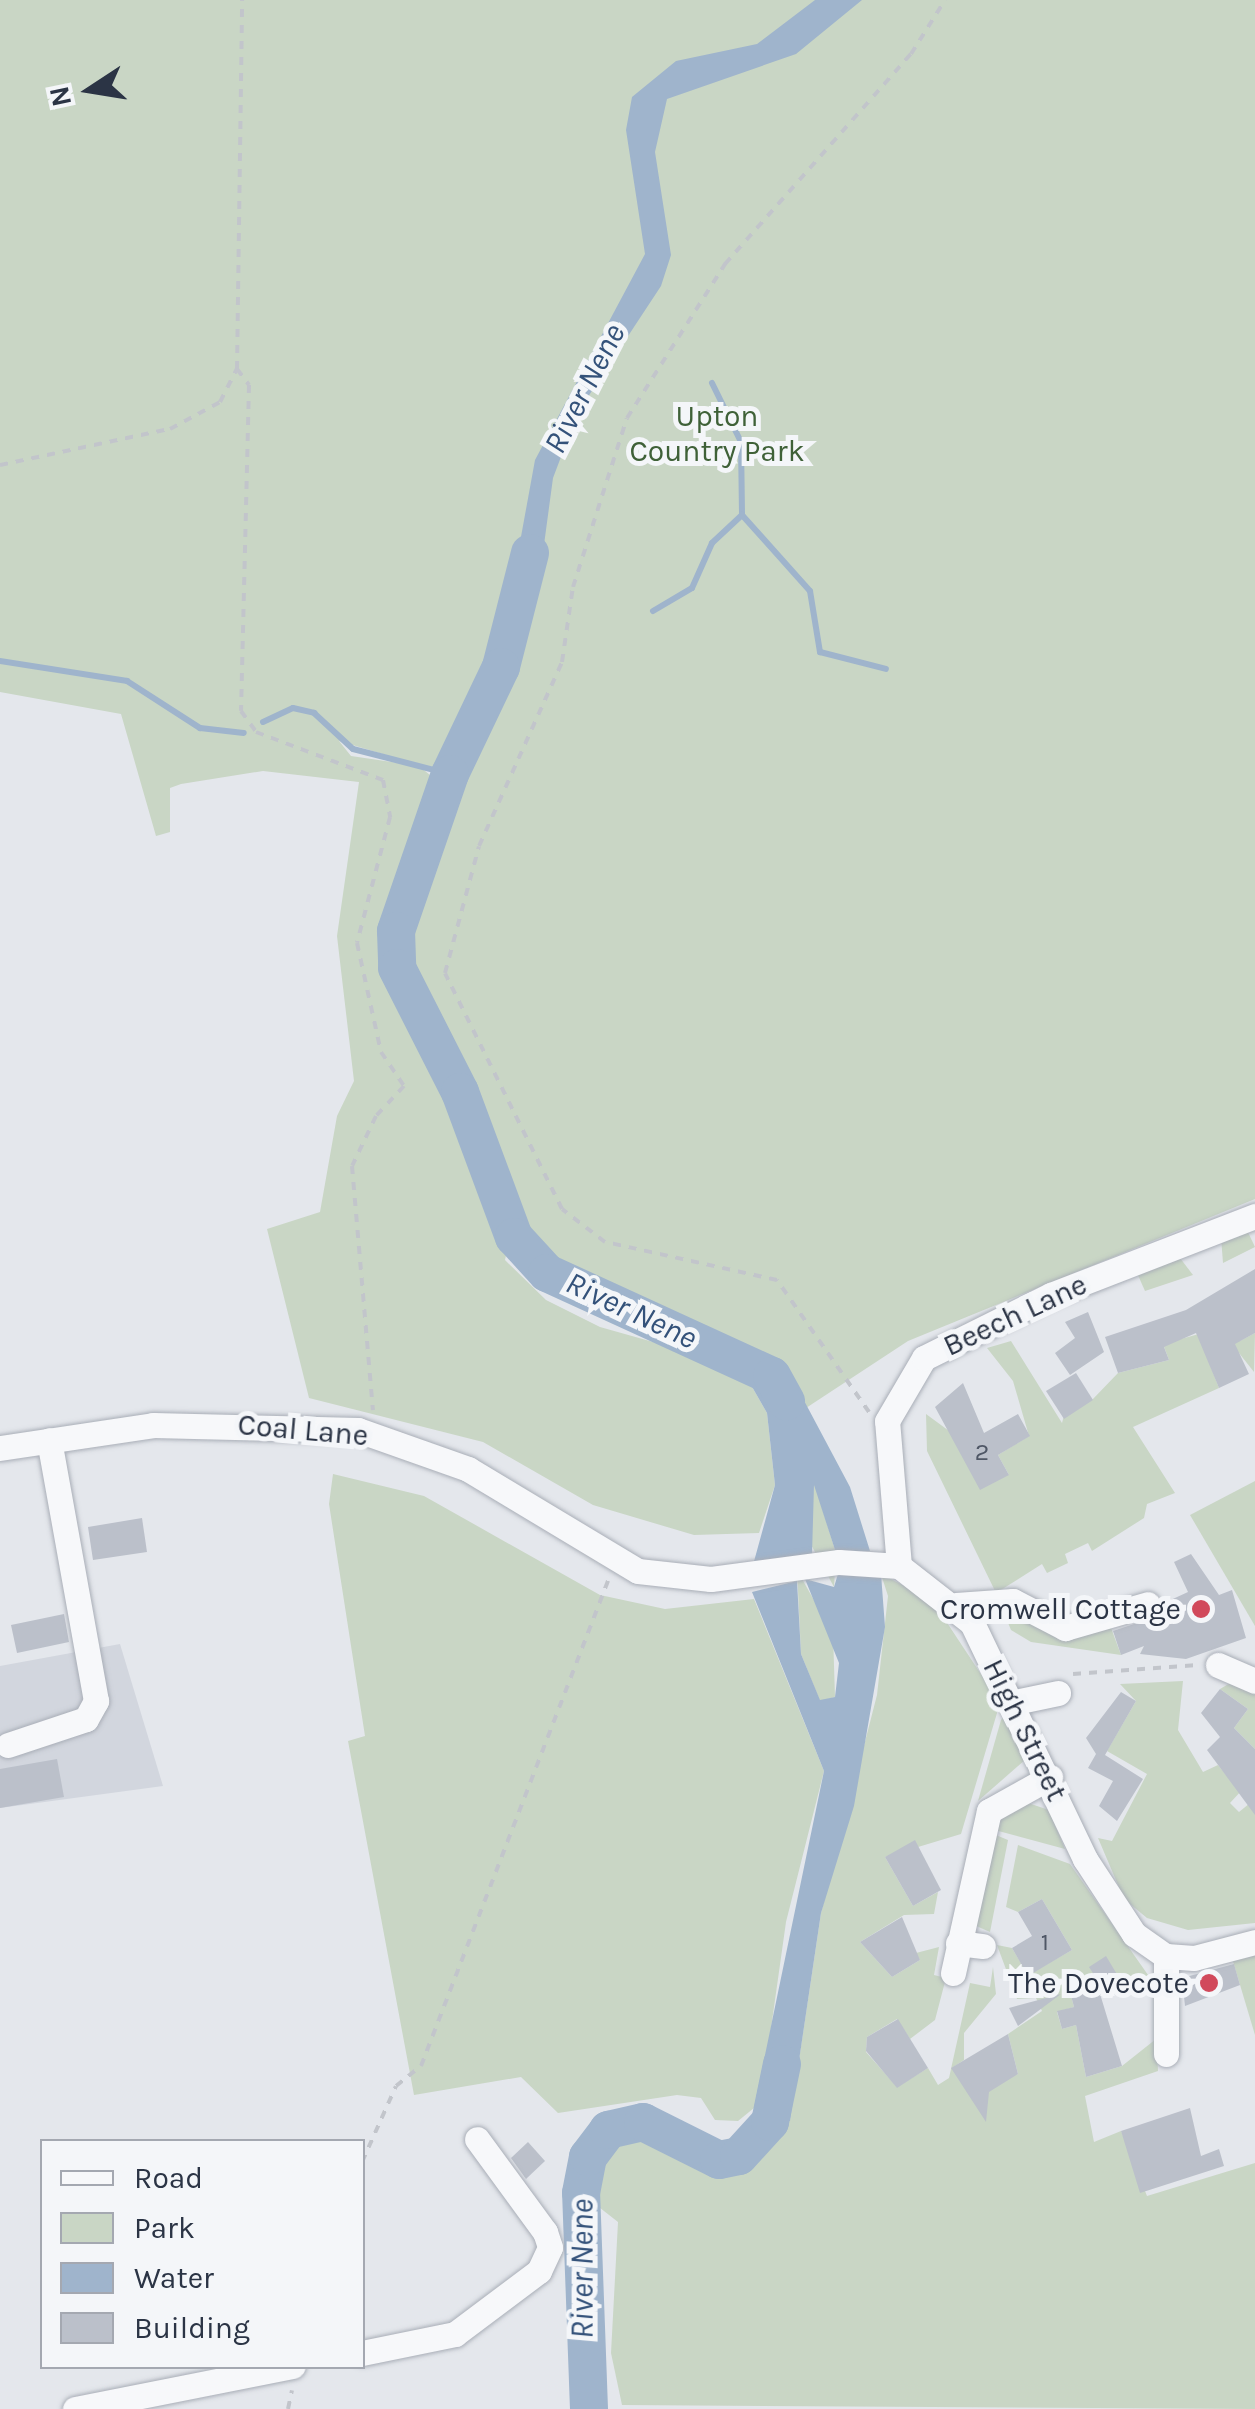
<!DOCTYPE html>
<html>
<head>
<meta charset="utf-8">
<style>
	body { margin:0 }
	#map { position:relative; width:1255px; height:2409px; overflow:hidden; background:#e4e7ec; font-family:Karla,sans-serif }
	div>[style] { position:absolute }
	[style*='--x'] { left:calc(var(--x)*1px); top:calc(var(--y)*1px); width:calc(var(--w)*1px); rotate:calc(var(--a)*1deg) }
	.built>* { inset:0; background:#d2d6de }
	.green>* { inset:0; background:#c9d6c5 }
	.water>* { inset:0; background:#9fb4cc }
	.stream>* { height:6px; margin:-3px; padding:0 3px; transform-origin:3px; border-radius:3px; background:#9fb4cc }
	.river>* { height:38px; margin:-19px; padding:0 19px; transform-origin:19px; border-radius:19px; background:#9fb4cc }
	.building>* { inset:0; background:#bbc0ca }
	.path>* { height:4px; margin-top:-2px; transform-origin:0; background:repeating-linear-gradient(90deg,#c2c5cb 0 8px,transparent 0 16px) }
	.roads { filter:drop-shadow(0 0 2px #a9aeb7) drop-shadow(0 0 2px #a9aeb7) }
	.minor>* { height:25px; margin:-12.5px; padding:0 12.5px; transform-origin:12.5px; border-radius:12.5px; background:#f7f8fa }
	.dots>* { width:28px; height:28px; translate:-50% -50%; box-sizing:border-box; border:5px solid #f4f6f9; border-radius:50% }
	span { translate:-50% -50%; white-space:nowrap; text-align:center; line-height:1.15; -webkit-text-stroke:10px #f4f6f9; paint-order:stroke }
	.number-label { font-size:25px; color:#4f5766 }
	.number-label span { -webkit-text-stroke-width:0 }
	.park-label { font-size:30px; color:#3f6138 }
	.street-label { font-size:30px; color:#2b3445 }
	.poi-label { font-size:30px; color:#2b3445 }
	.right { translate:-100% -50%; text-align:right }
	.water-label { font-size:32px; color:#34527a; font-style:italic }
	.legend { position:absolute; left:40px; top:2139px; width:325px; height:230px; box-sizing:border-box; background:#f4f6f9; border:2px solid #a4a8b1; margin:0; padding:12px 18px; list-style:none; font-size:30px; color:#2b3445 }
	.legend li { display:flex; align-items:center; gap:20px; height:50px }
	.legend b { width:50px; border:2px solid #a4a8b1 }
	.north { position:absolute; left:40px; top:40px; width:100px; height:100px; -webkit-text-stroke:8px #f4f6f9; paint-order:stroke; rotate:258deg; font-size:28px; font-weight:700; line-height:40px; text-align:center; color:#2b3445 }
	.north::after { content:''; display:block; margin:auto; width:35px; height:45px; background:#2b3445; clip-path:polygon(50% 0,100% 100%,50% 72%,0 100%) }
</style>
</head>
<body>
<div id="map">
	<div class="built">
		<i style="clip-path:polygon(120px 1644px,163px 1786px,0 1808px,0 1666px)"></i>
	</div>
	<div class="green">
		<i style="clip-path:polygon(0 0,1255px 0,1255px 1199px,908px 1341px,806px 1408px,773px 1359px,547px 1273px,514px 1237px,460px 1092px,397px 968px,396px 931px,450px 774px,339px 741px,351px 756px,419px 766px,436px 780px,388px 938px,392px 976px,509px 1242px,505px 1260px,546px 1300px,600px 1327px,710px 1358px,747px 1378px,767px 1413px,775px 1485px,759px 1533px,694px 1535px,593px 1505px,483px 1442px,309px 1398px,267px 1229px,320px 1212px,337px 1116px,354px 1081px,337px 936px,359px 782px,263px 771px,181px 784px,170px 788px,170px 832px,156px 836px,121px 714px,0 692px)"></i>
		<i style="clip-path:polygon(1246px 1228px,1255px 1247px,1223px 1263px,1221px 1237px)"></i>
		<i style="clip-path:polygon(1180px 1258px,1193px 1275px,1145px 1291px,1137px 1273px)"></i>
		<i style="clip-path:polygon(1231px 1325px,1240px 1341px,1255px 1333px,1254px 1372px,1239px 1353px,1210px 1365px,1219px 1388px,1133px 1427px,1175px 1493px,1147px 1504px,1144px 1518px,1092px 1551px,1088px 1543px,1065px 1554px,1068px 1563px,1047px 1573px,1042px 1564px,996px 1593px,927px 1451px,926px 1414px,1009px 1475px,998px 1455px,1029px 1436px,1013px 1381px,987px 1348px,1011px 1341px,1062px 1423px,1066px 1408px,1092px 1400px,1118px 1373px,1169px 1360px,1163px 1344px)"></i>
		<i style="clip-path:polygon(333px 1474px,424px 1496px,600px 1595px,665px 1609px,754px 1599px,824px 1771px,786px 1922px,765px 2071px,754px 2108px,738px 2121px,715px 2120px,701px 2098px,677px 2095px,558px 2113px,521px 2077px,414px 2095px,348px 1741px,365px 1736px,329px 1504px)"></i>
		<i style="clip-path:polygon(1255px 1481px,1255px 1626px,1190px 1515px)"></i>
		<i style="clip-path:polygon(814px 1482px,836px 1553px,834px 1587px,809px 1541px)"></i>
		<i style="clip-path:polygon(797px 1570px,833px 1634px,835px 1697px,820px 1701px,801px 1654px)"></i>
		<i style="clip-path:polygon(881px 1574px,932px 1600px,1000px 1703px,961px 1834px,885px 1857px,913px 1906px,938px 1892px,934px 1914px,904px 1915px,860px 1942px,892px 1977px,920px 1960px,916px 1953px,939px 1947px,934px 1975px,946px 1978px,935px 2020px,910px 2039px,897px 2019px,867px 2037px,866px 2052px,897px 2087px,928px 2068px,938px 2085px,949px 2078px,970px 1983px,990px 1987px,993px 1967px,996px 1994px,964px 2033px,964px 2060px,952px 2068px,981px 2087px,1018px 2074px,1008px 2034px,1042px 2011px,1036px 1998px,1017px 1999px,997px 1945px,1012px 1948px,1028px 1975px,1072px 1950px,1042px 1899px,1018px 1912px,1006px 1907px,1018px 1845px,1070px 1864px,1153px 1982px,1144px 1993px,1118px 1976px,1096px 1978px,1070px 1992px,1074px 2007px,1057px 2012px,1062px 2029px,1076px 2025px,1086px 2077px,1122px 2066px,1156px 2039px,1158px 2071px,1085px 2096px,1094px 2142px,1121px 2131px,1147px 2196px,1255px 2163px,1255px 2409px,622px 2405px,611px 2353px,618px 2222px,581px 2193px,588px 2157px,608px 2130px,643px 2122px,719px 2160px,739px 2156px,773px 2114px,790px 2120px,821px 1913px,877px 1695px,888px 1596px)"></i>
		<i style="clip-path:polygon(1001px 1606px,1110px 1625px,1121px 1655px,1031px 1642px,1011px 1630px)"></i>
		<i style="clip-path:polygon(1183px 1681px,1178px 1730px,1203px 1772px,1218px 1765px,1226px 1775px,1255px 1749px,1234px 1728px,1248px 1709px,1220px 1689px,1232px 1682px,1255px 1692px,1255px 1776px,1230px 1803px,1239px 1812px,1255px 1799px,1255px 1923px,1188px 1930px,1147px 1918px,1124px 1899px,1098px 1838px,1112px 1841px,1147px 1774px,1107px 1751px,1136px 1701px,1120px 1684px)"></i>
		<i style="clip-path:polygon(1006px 1714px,1025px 1760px,978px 1801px,1001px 1720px)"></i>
		<i style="clip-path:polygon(1022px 1801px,1049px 1810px,1065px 1849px,991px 1829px)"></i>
		<i style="clip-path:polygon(991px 1833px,1008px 1840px,990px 1932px,974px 1925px)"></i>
		<i style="clip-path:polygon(1255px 1949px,1255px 2035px,1232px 1958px)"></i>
	</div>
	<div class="water">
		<i style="clip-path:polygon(815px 0,862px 0,796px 54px,667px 99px,655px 152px,671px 255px,661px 286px,578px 412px,553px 478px,536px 604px,510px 597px,535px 460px,645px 254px,626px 130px,632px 97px,676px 61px,757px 44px)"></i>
		<i style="clip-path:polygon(760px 1352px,792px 1378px,850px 1487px,870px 1551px,836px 1553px,814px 1485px,812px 1555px,753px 1565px,775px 1485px,767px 1413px,747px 1378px)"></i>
		<i style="clip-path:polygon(838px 1574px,881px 1574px,885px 1627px,854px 1806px,821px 1913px,790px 2121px,754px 2108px,824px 1771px,752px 1592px,797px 1581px,801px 1654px,820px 1700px,835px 1697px,839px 1663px,805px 1579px,834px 1587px)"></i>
	</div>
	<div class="stream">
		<i style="--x:712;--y:383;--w:66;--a:63.8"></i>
		<i style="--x:741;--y:442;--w:73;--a:89.2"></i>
		<i style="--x:742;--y:515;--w:102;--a:48.2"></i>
		<i style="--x:810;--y:591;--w:62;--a:80.7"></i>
		<i style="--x:820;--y:652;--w:68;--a:14.4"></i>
		<i style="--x:653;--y:611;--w:45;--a:-30.5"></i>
		<i style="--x:692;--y:588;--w:49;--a:-66"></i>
		<i style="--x:712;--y:543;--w:41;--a:-43"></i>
		<i style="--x:0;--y:661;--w:129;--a:8.9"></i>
		<i style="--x:127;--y:681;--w:87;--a:32.8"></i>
		<i style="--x:200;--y:728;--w:44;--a:6.5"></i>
		<i style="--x:263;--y:722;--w:33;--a:-25"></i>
		<i style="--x:293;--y:708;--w:22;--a:13"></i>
		<i style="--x:314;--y:713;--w:53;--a:42.7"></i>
		<i style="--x:353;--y:749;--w:100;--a:14.5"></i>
	</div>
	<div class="river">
		<i style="--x:530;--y:553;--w:118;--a:104.3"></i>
		<i style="--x:501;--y:667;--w:119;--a:115.5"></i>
		<i style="--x:450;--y:774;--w:166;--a:109"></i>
		<i style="--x:396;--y:931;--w:37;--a:88"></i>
		<i style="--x:397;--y:968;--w:139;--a:63.1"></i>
		<i style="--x:460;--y:1092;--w:155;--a:69.6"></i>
		<i style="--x:514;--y:1237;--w:49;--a:47.5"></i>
		<i style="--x:547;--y:1273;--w:247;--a:24.6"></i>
		<i style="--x:772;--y:1376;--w:29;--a:61"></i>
		<i style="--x:589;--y:2409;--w:216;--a:-92.1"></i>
		<i style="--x:581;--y:2193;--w:37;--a:-79"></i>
		<i style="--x:588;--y:2157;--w:34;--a:-53"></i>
		<i style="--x:608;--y:2130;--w:36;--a:-13"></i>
		<i style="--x:643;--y:2122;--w:85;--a:26.6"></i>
		<i style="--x:719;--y:2160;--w:20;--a:-11"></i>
		<i style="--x:739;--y:2156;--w:46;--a:-47.6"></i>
		<i style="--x:770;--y:2122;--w:59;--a:-78.3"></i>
	</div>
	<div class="building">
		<i style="clip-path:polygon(1255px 1269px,1255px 1333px,1235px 1344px,1249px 1374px,1219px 1388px,1196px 1333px,1164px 1347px,1169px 1360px,1118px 1373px,1105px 1337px,1186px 1310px)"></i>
		<i style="clip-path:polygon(1088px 1312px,1104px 1352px,1070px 1375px,1055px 1353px,1075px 1338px,1065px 1322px)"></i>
		<i style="clip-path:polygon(1076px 1373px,1093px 1400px,1064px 1419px,1046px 1391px)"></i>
		<i style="clip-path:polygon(963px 1383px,984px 1433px,1018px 1414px,1030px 1436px,998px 1455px,1009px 1475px,980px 1490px,935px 1407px)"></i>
		<i style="clip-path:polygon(142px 1518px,147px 1552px,93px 1560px,88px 1527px)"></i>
		<i style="clip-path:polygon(1191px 1554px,1219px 1595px,1232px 1590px,1246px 1638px,1186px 1659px,1140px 1654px,1144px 1646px,1121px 1655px,1113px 1631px,1164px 1614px,1164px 1603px,1188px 1592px,1174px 1562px)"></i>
		<i style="clip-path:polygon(64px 1614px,69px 1642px,17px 1653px,11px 1625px)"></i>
		<i style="clip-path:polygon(1220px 1689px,1248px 1709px,1234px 1728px,1255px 1749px,1255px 1815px,1207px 1750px,1220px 1737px,1201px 1713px)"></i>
		<i style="clip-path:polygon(1121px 1692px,1136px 1701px,1105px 1755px,1143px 1779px,1117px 1821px,1099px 1806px,1113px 1781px,1088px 1768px,1096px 1754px,1086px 1738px)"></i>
		<i style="clip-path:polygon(57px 1759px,64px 1797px,0 1808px,0 1769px)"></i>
		<i style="clip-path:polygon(915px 1840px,941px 1890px,913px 1906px,885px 1857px)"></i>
		<i style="clip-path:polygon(1042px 1899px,1072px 1950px,1028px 1976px,1012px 1948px,1032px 1936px,1018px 1912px)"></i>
		<i style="clip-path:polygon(902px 1917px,920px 1960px,892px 1977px,860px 1942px)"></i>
		<i style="clip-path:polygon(1106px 1956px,1118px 1976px,1102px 1987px,1089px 1967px)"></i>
		<i style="clip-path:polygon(1234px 1964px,1240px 1985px,1185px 2006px,1182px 1978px)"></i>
		<i style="clip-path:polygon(1097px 1984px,1122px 2066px,1086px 2077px,1076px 2025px,1062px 2029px,1057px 2011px,1074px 2007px,1070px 1992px)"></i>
		<i style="clip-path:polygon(1061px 1994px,1018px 2026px,1009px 2008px)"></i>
		<i style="clip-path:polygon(898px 2019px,928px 2068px,897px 2088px,866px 2051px,867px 2037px)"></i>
		<i style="clip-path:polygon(1008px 2034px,1018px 2074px,989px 2092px,986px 2122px,951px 2068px)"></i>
		<i style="clip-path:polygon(1190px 2108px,1201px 2156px,1219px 2149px,1224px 2166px,1140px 2193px,1121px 2131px)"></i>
		<i style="clip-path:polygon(528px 2142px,545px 2161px,526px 2179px,511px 2158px)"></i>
	</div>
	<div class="path">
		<i style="--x:237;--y:369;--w:20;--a:53"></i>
		<i style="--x:249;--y:385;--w:326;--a:91.4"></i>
		<i style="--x:241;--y:711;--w:26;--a:54"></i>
		<i style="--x:256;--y:732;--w:136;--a:20.7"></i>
		<i style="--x:383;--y:780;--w:38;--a:79"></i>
		<i style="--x:390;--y:817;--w:130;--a:104.7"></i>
		<i style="--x:357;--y:943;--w:112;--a:77.6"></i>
		<i style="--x:381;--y:1052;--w:41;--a:55.9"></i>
		<i style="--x:404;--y:1086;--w:41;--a:133"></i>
		<i style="--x:376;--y:1116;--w:55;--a:115.6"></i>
		<i style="--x:352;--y:1166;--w:245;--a:85.1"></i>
		<i style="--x:0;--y:465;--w:174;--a:-12"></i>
		<i style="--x:170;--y:429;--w:57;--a:-28.4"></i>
		<i style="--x:220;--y:402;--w:37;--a:-63"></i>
		<i style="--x:237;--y:369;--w:369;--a:-89.2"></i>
		<i style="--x:869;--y:1412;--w:161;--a:-124.9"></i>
		<i style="--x:777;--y:1280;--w:176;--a:-167.5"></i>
		<i style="--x:605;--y:1242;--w:54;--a:-142.5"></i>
		<i style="--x:562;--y:1209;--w:263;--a:-116.4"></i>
		<i style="--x:445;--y:973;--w:131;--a:-75"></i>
		<i style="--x:479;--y:846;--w:202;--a:-65.7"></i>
		<i style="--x:562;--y:662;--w:76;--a:-81.7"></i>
		<i style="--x:573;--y:587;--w:177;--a:-72.3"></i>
		<i style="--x:627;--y:418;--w:183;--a:-57.5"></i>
		<i style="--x:725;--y:264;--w:281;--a:-48.5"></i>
		<i style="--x:911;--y:54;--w:64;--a:-57.8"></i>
		<i style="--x:1073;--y:1674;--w:125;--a:-4.1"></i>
		<i style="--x:362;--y:2162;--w:83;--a:-65.9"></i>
		<i style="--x:396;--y:2086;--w:32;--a:-39"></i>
		<i style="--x:421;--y:2066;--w:520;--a:-68.92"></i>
		<i style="--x:288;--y:2409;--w:19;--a:-78"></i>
	</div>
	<div class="roads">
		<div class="minor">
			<i style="--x:0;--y:1448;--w:155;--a:-8.5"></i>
			<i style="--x:153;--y:1425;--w:205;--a:1.4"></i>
			<i style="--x:358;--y:1430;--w:117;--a:19.5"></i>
			<i style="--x:468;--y:1469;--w:198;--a:31"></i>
			<i style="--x:638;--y:1571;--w:73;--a:6.3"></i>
			<i style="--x:711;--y:1579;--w:129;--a:-7.6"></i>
			<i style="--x:839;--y:1562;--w:60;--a:3.8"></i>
			<i style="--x:899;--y:1566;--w:93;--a:38"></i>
			<i style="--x:972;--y:1623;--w:262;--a:64.4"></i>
			<i style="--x:1085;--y:1859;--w:90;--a:56.8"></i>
			<i style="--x:1134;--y:1934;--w:39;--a:35"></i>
			<i style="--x:1166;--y:1956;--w:28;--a:4"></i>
			<i style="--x:1194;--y:1958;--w:63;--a:-14.7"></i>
			<i style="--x:899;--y:1566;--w:145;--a:-94.7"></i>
			<i style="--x:887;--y:1421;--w:73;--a:-59.6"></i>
			<i style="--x:924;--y:1358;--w:142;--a:-26.4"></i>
			<i style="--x:1051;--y:1295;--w:219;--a:-21.2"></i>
			<i style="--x:956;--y:1605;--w:57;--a:-4"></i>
			<i style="--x:1013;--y:1601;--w:59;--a:27.4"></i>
			<i style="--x:1065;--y:1628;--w:86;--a:-16.1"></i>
			<i style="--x:1218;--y:1665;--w:40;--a:23.4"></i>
			<i style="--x:1015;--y:1702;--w:44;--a:-11.8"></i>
			<i style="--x:8;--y:1745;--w:82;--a:-18.4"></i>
			<i style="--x:86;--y:1719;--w:21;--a:-61"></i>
			<i style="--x:96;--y:1701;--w:265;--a:-100.2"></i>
			<i style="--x:958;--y:1943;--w:25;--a:7"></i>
			<i style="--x:1166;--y:1956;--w:98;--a:90"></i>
			<i style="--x:953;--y:1973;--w:166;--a:-77.5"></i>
			<i style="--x:989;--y:1811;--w:70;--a:-29.1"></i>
			<i style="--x:362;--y:2353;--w:95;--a:-11.5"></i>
			<i style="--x:455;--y:2334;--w:105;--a:-36.9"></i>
			<i style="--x:539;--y:2271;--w:26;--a:-65"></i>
			<i style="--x:550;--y:2247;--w:16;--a:-108"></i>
			<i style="--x:545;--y:2232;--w:115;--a:-126.2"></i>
			<i style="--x:75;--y:2409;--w:222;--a:-11.2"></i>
		</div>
	</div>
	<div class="dots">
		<i style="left:1201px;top:1609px;background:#d1495b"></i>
		<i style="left:1209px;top:1983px;background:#d1495b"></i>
	</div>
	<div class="number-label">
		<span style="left:982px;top:1452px">2</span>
		<span style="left:1045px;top:1942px">1</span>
	</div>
	<div class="park-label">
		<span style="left:717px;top:433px">Upton<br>Country Park</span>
	</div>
	<div class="street-label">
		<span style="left:1015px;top:1315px;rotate:-25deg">Beech Lane</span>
		<span style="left:303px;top:1430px;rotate:5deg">Coal Lane</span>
		<span style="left:1025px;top:1730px;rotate:64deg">High Street</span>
	</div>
	<div class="poi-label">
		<span class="right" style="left:1181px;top:1609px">Cromwell Cottage</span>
		<span class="right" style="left:1189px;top:1983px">The Dovecote</span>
	</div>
	<div class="water-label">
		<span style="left:585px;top:389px;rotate:-63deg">River Nene</span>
		<span style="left:631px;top:1311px;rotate:25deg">River Nene</span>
		<span style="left:583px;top:2269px;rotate:-90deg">River Nene</span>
	</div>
	<ul class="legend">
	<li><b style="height:12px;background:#f7f8fa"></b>Road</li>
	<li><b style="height:28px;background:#c9d6c5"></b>Park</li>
	<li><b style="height:28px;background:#9fb4cc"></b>Water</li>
	<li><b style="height:28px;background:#bbc0ca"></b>Building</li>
	</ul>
	<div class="north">N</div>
</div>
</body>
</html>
